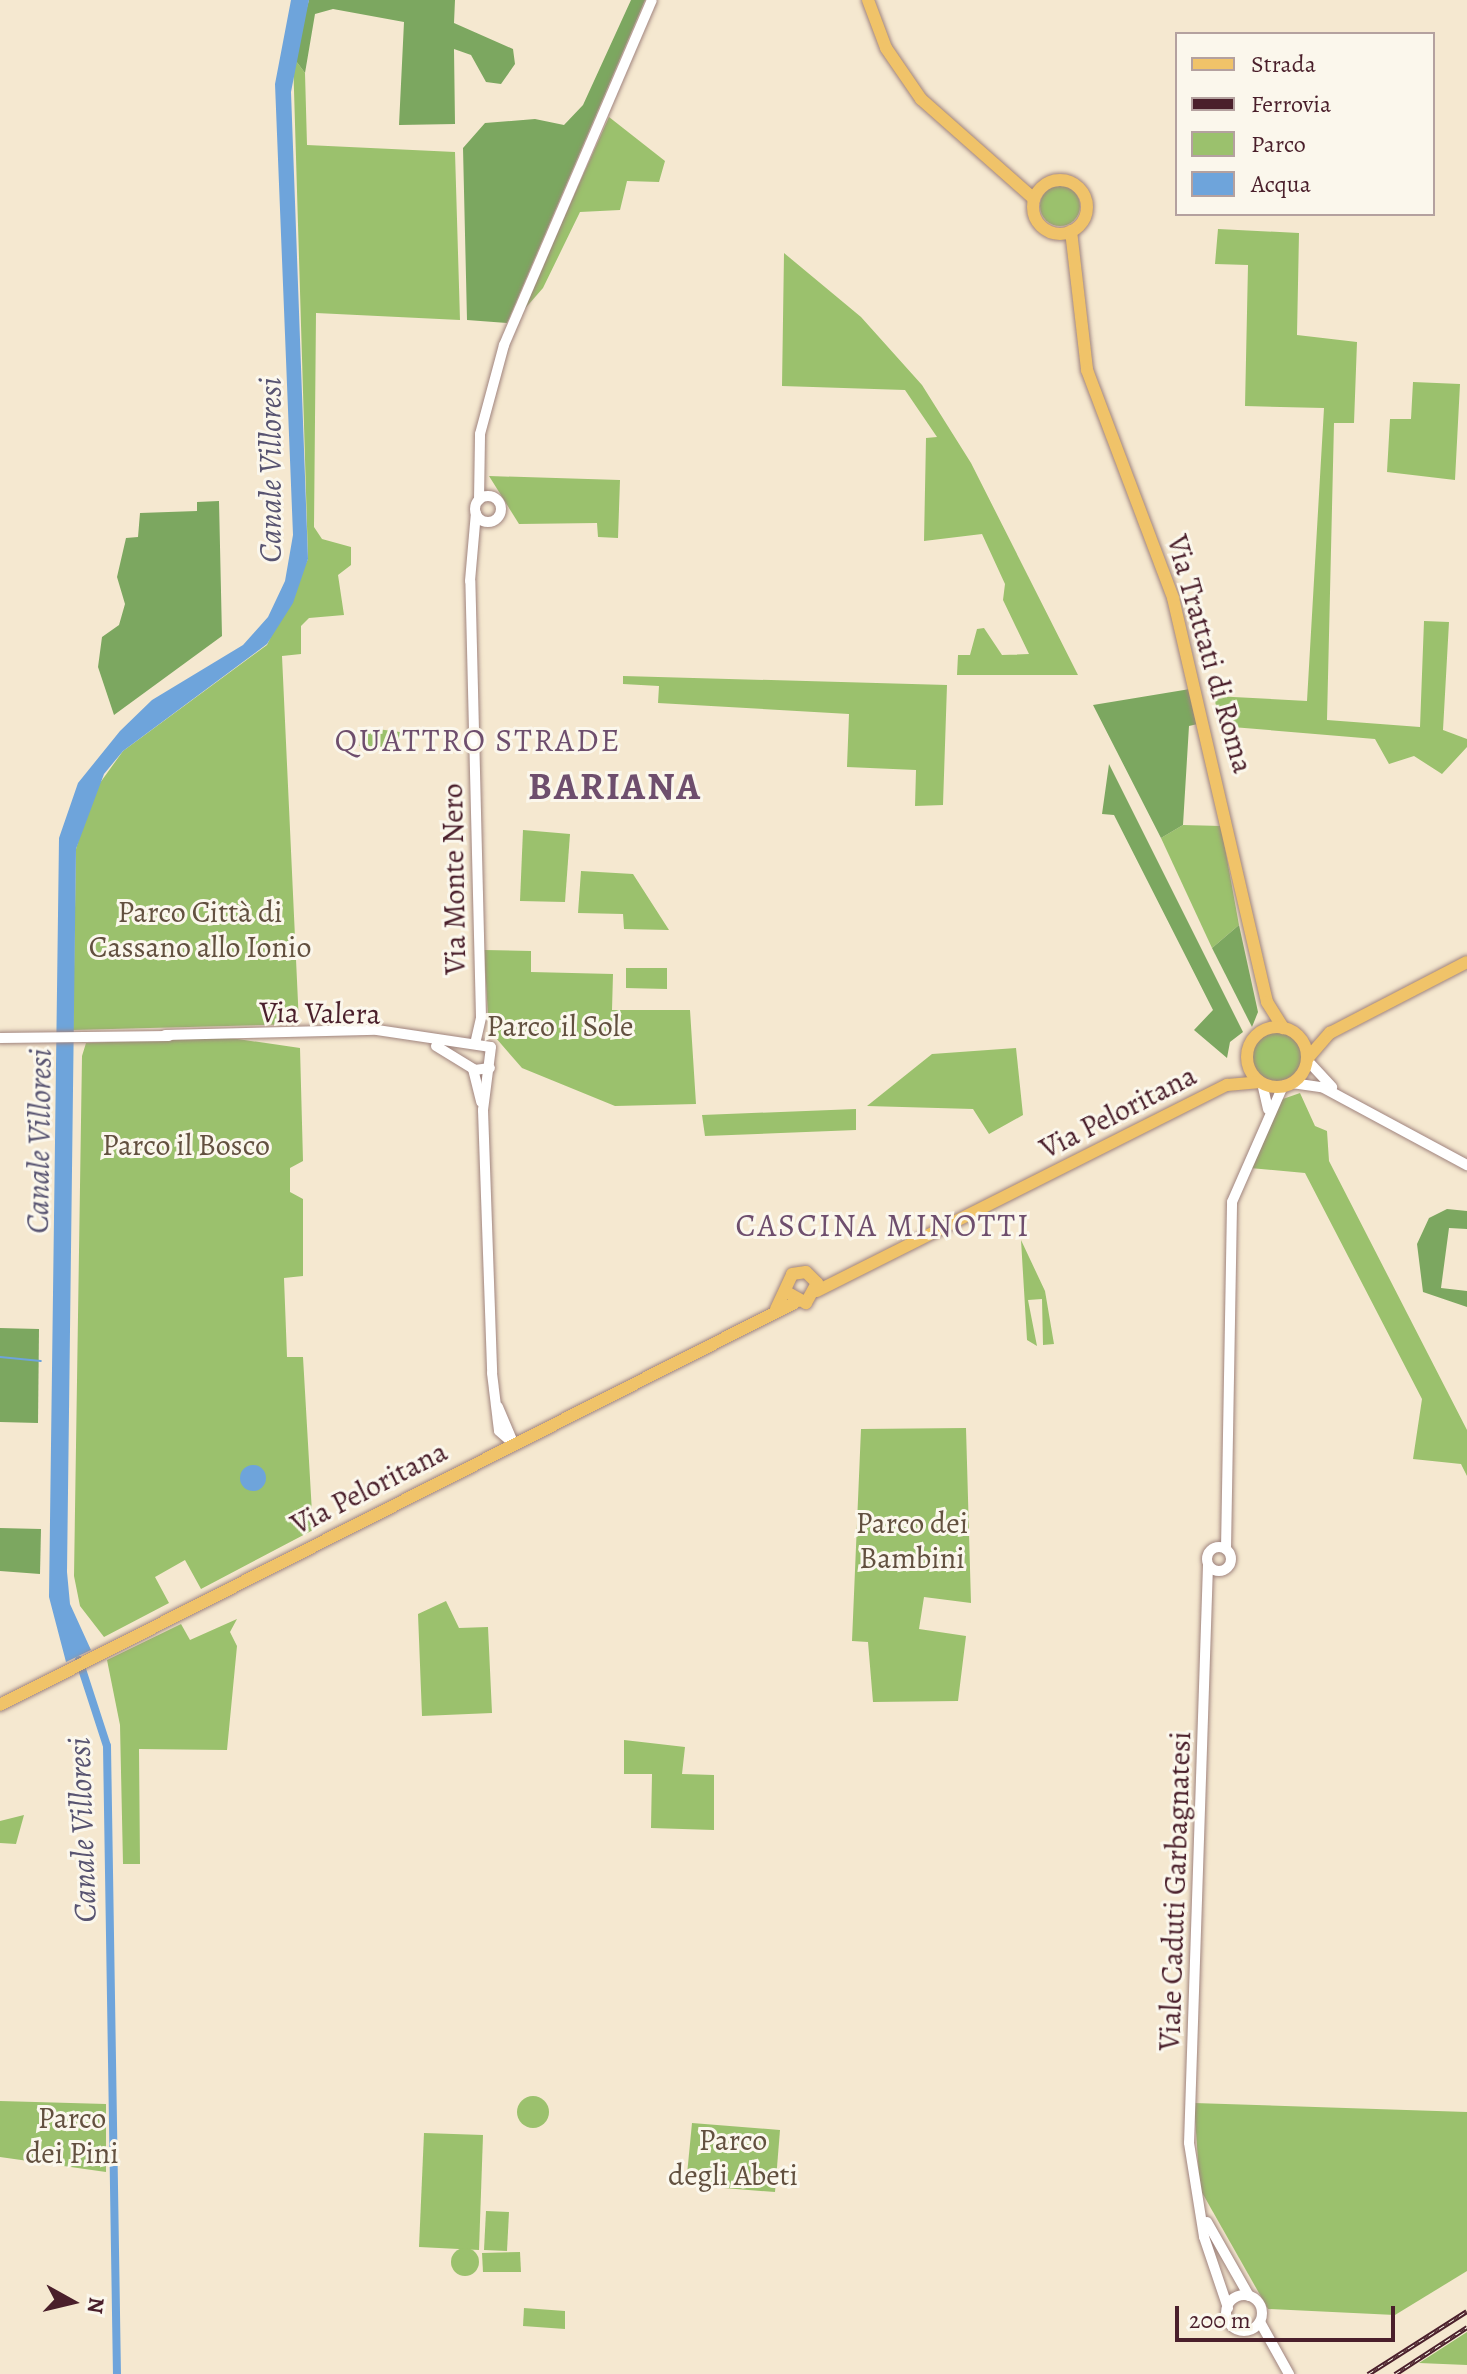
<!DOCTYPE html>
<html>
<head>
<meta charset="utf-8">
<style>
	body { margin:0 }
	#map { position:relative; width:1467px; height:2374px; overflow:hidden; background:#f5e8d0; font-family:Alegreya,serif }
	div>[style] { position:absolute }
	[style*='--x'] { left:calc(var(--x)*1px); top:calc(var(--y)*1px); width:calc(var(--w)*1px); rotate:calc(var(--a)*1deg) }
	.green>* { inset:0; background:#9bc16d }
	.round { border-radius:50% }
	.forest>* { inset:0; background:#7ca760 }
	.water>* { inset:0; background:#6ea4db }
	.stream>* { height:2px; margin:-1px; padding:0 1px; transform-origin:1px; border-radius:1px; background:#6ea4db }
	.canal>* { height:8px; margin:-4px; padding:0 4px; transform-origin:4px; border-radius:4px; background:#6ea4db }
	.roads { filter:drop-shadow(0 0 2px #a0847e) drop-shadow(0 0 2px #a0847e) }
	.minor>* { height:10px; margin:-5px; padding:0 5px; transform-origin:5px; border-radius:5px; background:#fff }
	.minor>.ring { margin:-5px; padding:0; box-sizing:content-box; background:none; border:10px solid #fff; border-radius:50% }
	.major>* { height:12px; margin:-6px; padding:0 6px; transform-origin:6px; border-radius:6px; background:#f0c369 }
	.major>.ring { margin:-6px; padding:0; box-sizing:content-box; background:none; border:12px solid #f0c369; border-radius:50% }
	.rail>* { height:5px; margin-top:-2.5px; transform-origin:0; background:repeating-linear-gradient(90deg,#fbf7ec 0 6px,#4a1f2b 0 12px); box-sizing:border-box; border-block:2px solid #4a1f2b }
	span { translate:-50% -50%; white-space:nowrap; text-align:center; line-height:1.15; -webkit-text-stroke:6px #fbf7ec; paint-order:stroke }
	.street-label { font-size:30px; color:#4a1f2b }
	.park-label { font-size:30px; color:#62503f }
	.water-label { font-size:32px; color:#585471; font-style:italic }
	.neighbourhood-label { font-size:32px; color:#6e4e6d; letter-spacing:2px }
	.district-label { font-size:38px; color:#6e4e6d; font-weight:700; letter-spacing:2px }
	.legend { position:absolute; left:1175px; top:32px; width:260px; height:184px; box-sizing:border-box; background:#fbf7ec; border:2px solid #b4a19f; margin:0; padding:10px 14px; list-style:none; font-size:24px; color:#4a1f2b }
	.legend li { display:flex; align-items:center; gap:16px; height:40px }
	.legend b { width:40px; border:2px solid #b4a19f }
	.north { position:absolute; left:32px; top:2262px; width:80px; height:80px; -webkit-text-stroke:6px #fbf7ec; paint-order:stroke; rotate:98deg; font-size:22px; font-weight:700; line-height:32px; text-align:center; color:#4a1f2b }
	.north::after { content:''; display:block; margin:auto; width:28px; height:36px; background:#4a1f2b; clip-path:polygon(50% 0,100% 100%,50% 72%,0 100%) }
	.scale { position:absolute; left:1175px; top:2306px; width:220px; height:36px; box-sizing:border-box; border:4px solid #4a1f2b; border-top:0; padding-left:10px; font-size:24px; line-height:28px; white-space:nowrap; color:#4a1f2b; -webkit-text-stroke:6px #fbf7ec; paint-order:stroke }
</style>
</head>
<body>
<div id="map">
	<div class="green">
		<i style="clip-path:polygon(293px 57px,305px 73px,307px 145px,455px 152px,460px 320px,316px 313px,314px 527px,322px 539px,351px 547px,351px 565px,338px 575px,344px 615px,309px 618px,301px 626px,301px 654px,282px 656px,299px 1024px,73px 1030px,76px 849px,92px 794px,123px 751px,267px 645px,308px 559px)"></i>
		<i style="clip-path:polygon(609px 117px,665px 161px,659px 182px,627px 181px,620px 210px,580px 212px,543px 288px,522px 312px)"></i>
		<i class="round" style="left:1040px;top:186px;width:40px;height:40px"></i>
		<i style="clip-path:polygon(1218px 229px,1299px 233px,1297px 335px,1357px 342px,1354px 423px,1334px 423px,1327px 720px,1420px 727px,1424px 621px,1449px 622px,1443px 730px,1467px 739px,1467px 747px,1442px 774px,1414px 756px,1389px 764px,1375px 739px,1220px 726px,1214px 696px,1307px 701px,1324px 408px,1245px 406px,1248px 265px,1215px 264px)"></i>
		<i style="clip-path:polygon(784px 253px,861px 317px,922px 385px,971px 463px,1078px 675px,957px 675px,958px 655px,970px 655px,977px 629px,984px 628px,1002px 655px,1029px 654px,1003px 600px,1005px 584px,982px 534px,924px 541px,926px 438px,937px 437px,905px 390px,782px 386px)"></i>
		<i style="clip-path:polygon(1413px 382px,1460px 384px,1455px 480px,1387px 472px,1390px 419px,1411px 419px)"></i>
		<i style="clip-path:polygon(489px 476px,620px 480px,618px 538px,598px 537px,597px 523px,519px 524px)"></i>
		<i style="clip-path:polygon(623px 676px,947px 685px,943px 805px,915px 806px,916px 770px,847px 767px,849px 714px,658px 703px,659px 686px,623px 684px)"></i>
		<i style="clip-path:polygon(362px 727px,400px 732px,398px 751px,359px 746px)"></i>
		<i style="clip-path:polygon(1183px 825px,1221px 826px,1239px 925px,1212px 948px,1161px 838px)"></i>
		<i style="clip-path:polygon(523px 830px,570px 834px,565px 902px,520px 901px)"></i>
		<i style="clip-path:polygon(581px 871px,633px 874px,669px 930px,624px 929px,623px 914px,578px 913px)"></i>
		<i style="clip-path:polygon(484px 950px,531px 951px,531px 972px,613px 974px,612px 1010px,690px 1010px,696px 1104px,615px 1106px,522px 1068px,489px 1030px)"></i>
		<i style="clip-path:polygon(626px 968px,667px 968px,667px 989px,626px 988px)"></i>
		<i class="round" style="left:1249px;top:1030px;width:54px;height:54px"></i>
		<i style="clip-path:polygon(224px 1037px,300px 1048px,303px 1161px,290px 1168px,290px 1192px,303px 1199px,303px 1276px,284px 1278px,287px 1357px,303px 1357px,313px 1530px,201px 1589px,185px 1560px,155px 1577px,169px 1603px,104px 1637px,80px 1606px,74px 1576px,82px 1056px,86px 1043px)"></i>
		<i style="clip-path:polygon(1016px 1048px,1023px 1115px,989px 1134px,973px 1109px,867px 1106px,932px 1054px)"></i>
		<i style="clip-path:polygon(1300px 1093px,1315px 1126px,1327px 1131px,1329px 1161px,1467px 1430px,1467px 1476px,1461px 1464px,1413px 1459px,1422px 1399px,1305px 1173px,1250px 1168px,1280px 1100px)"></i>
		<i style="clip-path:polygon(856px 1109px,856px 1130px,705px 1136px,702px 1115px)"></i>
		<i style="clip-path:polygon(1021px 1240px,1045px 1291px,1054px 1344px,1043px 1345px,1042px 1299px,1028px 1300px,1037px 1346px,1027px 1340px)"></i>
		<i style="clip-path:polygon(966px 1428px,971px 1603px,924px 1597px,919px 1629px,966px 1636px,958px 1701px,873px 1702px,868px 1642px,852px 1641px,861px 1429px)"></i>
		<i style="clip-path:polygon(446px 1601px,459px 1628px,488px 1627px,492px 1713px,422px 1716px,418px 1614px)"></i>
		<i style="clip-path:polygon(237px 1619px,230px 1632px,237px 1646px,227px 1750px,139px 1749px,140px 1864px,123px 1864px,120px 1725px,107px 1660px,181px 1624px,190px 1640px)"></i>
		<i style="clip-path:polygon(624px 1740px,685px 1747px,682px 1774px,714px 1775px,714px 1830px,651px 1828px,652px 1774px,624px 1774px)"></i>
		<i style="clip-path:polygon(24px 1815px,16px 1844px,0 1843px,0 1821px)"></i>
		<i class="round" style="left:517px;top:2096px;width:32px;height:32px"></i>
		<i style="clip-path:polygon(0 2101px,106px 2104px,106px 2172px,0 2157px)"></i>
		<i style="clip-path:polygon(1194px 2103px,1467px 2112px,1467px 2271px,1395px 2315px,1268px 2309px,1200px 2189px)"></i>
		<i style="clip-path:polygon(692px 2123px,780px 2130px,775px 2192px,686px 2185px)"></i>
		<i style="clip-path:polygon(424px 2133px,483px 2135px,479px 2250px,419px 2247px)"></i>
		<i style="clip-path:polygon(486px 2211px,509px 2212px,507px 2251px,484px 2250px)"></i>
		<i class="round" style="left:451px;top:2248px;width:28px;height:28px"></i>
		<i style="clip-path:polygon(520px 2252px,521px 2272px,483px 2272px,482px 2253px)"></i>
		<i style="clip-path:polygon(524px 2308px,565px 2311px,565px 2329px,523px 2326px)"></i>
		<i style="clip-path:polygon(1467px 2332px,1467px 2365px,1419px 2363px)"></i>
	</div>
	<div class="forest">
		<i style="clip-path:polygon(309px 0,455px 0,454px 23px,513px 49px,515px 64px,501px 84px,486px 82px,471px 55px,454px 49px,455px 124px,399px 125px,404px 22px,333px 9px,315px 14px,305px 73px,293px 57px)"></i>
		<i style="clip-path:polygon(631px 0,645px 0,507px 323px,467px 320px,463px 148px,485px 123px,535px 119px,564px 125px,583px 105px)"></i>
		<i style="clip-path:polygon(219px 501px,222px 636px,114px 715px,98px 667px,102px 637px,119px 625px,125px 604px,117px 577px,126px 538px,138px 537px,140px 513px,197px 511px,197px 502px)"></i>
		<i style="clip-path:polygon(1190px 689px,1202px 723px,1189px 726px,1183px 825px,1161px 838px,1093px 705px)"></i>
		<i style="clip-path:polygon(1109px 764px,1243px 1032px,1230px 1042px,1227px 1058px,1194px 1030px,1213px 1010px,1114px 815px,1102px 814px)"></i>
		<i style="clip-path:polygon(1239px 925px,1258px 1012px,1252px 1027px,1212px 948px)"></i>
		<i style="clip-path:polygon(1447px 1209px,1467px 1211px,1467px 1229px,1449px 1228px,1441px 1288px,1467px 1291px,1467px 1307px,1423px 1292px,1417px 1244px,1429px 1218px)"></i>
		<i style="clip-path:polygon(0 1328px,39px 1329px,38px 1423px,0 1422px)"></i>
		<i style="clip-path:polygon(0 1528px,41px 1529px,40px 1574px,0 1571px)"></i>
	</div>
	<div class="water">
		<i style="clip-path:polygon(291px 0,309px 0,291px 92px,308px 559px,293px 603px,267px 644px,123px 751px,104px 774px,76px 849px,67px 1572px,70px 1604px,91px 1650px,66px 1662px,49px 1597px,59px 838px,78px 783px,120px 731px,152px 700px,243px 645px,268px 617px,285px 581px,293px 535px,275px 84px)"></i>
		<i class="round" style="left:240px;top:1465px;width:26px;height:26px"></i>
	</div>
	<div class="stream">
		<i style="--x:0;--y:1357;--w:41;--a:5.6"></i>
	</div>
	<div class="canal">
		<i style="--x:79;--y:1660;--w:90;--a:72"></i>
		<i style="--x:107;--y:1746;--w:628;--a:89.09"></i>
	</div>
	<div class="roads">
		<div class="minor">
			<i class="ring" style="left:475px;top:496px;width:16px;height:16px"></i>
			<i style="--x:479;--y:500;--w:66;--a:-89.1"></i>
			<i style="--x:480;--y:434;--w:92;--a:-74.9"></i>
			<i style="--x:504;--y:345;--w:375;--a:-66.8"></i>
			<i style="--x:165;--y:1035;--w:212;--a:-1.4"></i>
			<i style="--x:377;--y:1030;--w:115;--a:8.5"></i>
			<i style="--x:491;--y:1047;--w:64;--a:97.2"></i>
			<i style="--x:483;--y:1110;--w:263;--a:88"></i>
			<i style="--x:492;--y:1373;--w:58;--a:83.1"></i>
			<i style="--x:499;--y:1431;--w:18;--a:41"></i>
			<i style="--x:0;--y:1038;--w:169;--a:-0.7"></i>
			<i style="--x:475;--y:1044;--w:28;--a:-77"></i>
			<i style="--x:481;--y:1017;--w:436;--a:-91.4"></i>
			<i style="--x:470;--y:581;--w:68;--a:-85"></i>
			<i style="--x:436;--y:1046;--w:46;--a:31.6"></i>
			<i style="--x:475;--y:1070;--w:15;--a:-8"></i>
			<i style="--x:1307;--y:1060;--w:37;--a:47"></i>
			<i style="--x:473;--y:1069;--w:34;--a:76"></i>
			<i style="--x:1262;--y:1083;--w:27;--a:77"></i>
			<i style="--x:1292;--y:1083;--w:30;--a:8"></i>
			<i style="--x:1322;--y:1087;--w:165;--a:28.3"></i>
			<i style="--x:498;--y:1407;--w:39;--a:67"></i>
			<i class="ring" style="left:1207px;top:1547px;width:14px;height:14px"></i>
			<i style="--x:1226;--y:1549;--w:347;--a:-89"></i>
			<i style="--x:1232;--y:1202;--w:127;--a:-66.3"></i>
			<i style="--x:1208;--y:1565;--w:578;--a:91.88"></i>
			<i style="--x:1189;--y:2143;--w:95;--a:80.9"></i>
			<i style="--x:1204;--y:2237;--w:75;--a:71.3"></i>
			<i style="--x:1207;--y:2222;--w:85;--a:60.4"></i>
			<i class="ring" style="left:1226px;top:2295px;width:26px;height:26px"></i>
			<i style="--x:1260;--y:2322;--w:60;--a:60.9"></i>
		</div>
		<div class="major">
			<i style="--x:868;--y:0;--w:51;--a:69.4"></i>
			<i style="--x:886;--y:48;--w:62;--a:55.5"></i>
			<i style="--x:921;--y:99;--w:151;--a:41.5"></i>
			<i class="ring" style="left:1033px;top:180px;width:42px;height:42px"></i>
			<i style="--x:1071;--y:231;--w:140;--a:83.4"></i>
			<i style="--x:1087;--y:370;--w:244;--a:69.3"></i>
			<i style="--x:1173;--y:598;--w:415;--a:76.9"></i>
			<i style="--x:1267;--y:1002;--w:31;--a:58"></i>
			<i class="ring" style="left:1247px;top:1027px;width:48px;height:48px"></i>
			<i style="--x:1307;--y:1059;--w:35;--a:-49"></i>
			<i style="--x:1330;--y:1033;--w:154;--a:-27.4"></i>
			<i style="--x:817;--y:1291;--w:459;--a:-26.7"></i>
			<i style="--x:1227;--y:1085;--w:33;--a:-5"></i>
			<i style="--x:776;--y:1309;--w:38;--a:-65"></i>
			<i style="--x:792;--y:1274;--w:14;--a:-8"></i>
			<i style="--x:806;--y:1272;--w:16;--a:45"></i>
			<i style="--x:817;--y:1283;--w:23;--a:119"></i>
			<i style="--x:806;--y:1303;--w:23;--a:-151"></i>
			<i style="--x:0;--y:1705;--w:892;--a:-26.85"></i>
		</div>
	</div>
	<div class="rail">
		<i style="--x:1368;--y:2374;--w:117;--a:-32.5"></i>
		<i style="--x:1395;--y:2374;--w:86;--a:-33.1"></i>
	</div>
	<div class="street-label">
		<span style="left:1210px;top:654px;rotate:74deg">Via Trattati di Roma</span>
		<span style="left:454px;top:879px;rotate:-91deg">Via Monte Nero</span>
		<span style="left:320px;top:1013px;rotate:1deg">Via Valera</span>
		<span style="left:1118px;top:1112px;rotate:-27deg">Via Peloritana</span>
		<span style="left:369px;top:1488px;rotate:-27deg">Via Peloritana</span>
		<span style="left:1175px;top:1891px;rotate:-88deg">Viale Caduti Garbagnatesi</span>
	</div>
	<div class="park-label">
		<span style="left:200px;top:929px">Parco Città di<br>Cassano allo Ionio</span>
		<span style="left:560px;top:1026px">Parco il Sole</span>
		<span style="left:186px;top:1145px">Parco il Bosco</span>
		<span style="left:912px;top:1540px">Parco dei<br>Bambini</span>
		<span style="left:72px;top:2135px">Parco<br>dei Pini</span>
		<span style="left:733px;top:2157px">Parco<br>degli Abeti</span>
	</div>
	<div class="water-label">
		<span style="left:270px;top:470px;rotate:-90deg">Canale Villoresi</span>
		<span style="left:39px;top:1141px;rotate:-89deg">Canale Villoresi</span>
		<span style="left:82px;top:1830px;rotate:-92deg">Canale Villoresi</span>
	</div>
	<div class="neighbourhood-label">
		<span style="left:478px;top:740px">QUATTRO STRADE</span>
		<span style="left:883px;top:1225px">CASCINA MINOTTI</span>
	</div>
	<div class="district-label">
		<span style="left:615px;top:787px">BARIANA</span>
	</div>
	<ul class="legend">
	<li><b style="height:10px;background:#f0c369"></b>Strada</li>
	<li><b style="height:10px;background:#4a1f2b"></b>Ferrovia</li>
	<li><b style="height:22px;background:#9bc16d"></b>Parco</li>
	<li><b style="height:22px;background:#6ea4db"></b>Acqua</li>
	</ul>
	<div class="north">N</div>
	<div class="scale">200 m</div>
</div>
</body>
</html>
